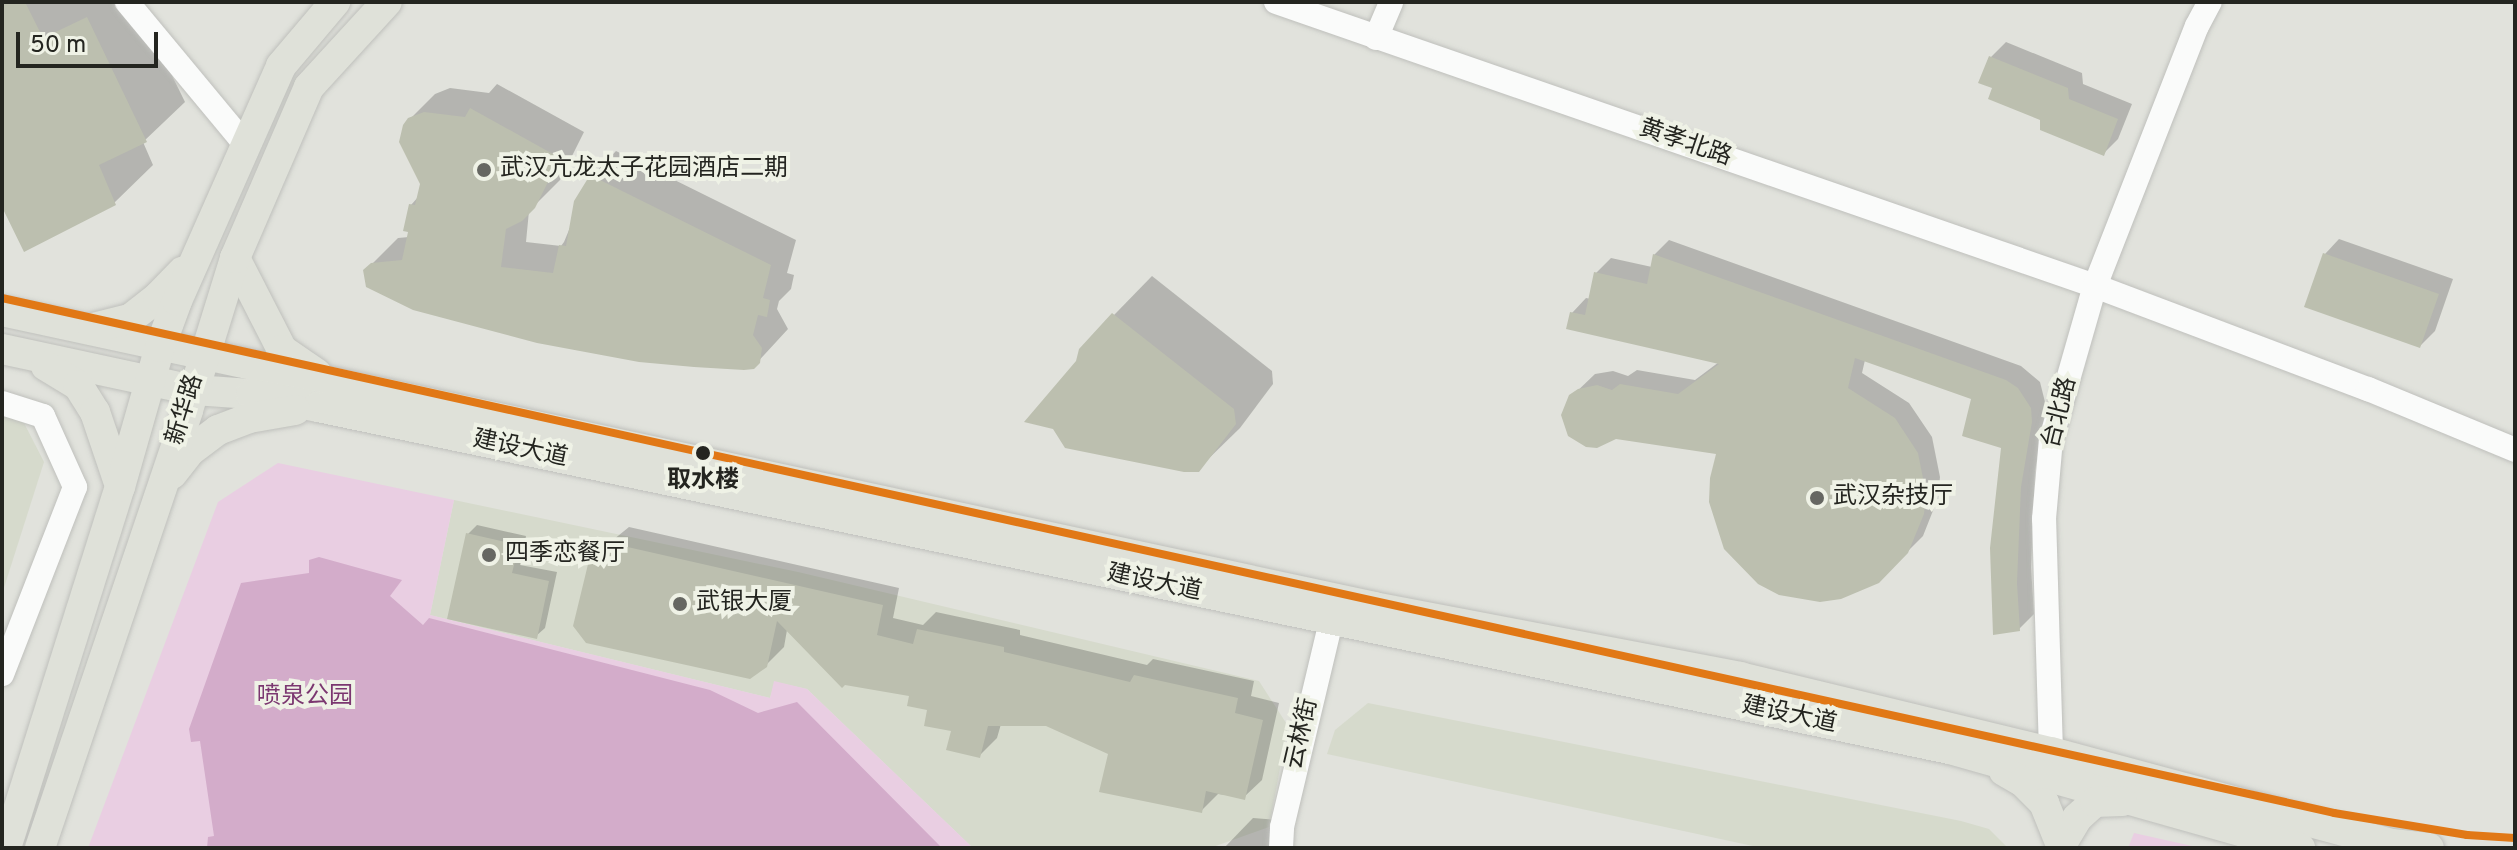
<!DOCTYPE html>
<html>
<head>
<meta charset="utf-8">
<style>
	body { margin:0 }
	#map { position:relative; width:2517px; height:850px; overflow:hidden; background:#e1e2dc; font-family:Overpass,"Noto Sans SC",sans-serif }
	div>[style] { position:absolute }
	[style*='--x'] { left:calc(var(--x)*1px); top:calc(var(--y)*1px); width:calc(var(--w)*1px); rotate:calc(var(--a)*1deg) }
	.built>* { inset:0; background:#d6dacc }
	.green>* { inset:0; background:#e9cee2 }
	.water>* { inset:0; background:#d3acca }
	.shadow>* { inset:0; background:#0003 }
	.building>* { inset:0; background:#bcbfaf }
	.roads { filter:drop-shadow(0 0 2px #bfc0bc) drop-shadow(0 0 2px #bfc0bc) }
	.minor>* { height:24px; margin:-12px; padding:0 12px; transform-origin:12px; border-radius:12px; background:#fafbfa }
	.major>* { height:30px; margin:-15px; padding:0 15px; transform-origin:15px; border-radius:15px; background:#dfe1d9 }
	.metro-1>* { height:8px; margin:-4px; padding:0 4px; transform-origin:4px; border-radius:4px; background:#e17816 }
	.dots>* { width:22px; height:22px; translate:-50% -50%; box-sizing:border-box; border:4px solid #eff2e6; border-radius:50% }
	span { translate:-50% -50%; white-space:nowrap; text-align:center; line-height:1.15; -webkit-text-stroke:8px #eff2e6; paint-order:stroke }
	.street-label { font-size:24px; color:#242520 }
	.poi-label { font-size:24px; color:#242520 }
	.left { translate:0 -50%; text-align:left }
	.stop-label { font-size:24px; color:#242520; font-weight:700 }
	.park-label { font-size:24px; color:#7b3770 }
	.frame { position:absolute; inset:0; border:4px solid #242520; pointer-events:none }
	.scale { position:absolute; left:16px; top:32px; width:142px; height:36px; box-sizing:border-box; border:4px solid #242520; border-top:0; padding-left:10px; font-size:24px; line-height:28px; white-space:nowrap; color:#242520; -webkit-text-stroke:6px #eff2e6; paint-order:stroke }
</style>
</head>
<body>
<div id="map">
	<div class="built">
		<i style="clip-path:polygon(2px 416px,23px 421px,44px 462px,2px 594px)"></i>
		<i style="clip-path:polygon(454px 500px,798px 572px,1259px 681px,1288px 726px,1269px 827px,1210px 848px,973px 848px,807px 689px,775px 682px,770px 698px,430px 615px)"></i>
		<i style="clip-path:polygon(1368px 703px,1961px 821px,1989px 829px,2008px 848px,1762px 848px,1327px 754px,1335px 730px)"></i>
	</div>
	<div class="green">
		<i style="clip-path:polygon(278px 463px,454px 500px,430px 615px,770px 698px,774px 681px,807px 689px,973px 848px,88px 848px,218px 502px)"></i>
		<i style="clip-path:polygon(2134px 833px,2201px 848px,2128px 848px)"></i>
	</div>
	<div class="water">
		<i style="clip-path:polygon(319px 557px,402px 580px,390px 596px,423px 625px,429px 618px,710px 690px,758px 713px,797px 702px,942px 848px,207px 848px,208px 837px,214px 836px,200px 741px,191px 742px,189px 729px,241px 583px,309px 573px,309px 560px)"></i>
	</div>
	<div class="shadow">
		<i style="clip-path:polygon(2px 2px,136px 2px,185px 102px,143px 142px,153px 165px,114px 203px,2px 202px)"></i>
		<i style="clip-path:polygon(2006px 42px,2082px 73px,2083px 84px,2132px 104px,2118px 139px,2103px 154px,1995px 87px,1991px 57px)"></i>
		<i style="clip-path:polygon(497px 84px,584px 132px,560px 180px,529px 211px,526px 242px,561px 246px,564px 242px,591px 177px,616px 151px,796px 240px,787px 273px,794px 275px,791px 289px,779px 301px,777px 309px,788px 329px,753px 367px,365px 271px,398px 238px,409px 237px,411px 205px,419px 196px,422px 183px,409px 120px,435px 94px,450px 88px,489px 93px)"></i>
		<i style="clip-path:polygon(2339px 239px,2453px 279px,2435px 331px,2420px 346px,2325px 254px)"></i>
		<i style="clip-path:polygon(1669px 240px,2021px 366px,2040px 382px,2046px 406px,2035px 471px,2031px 567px,2034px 614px,2019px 629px,2003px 447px,1973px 398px,1865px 360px,1862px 373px,1909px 403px,1932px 437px,1940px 477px,1938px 498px,1923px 536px,1878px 581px,1718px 452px,1571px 397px,1595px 374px,1613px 371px,1628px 376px,1637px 370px,1695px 380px,1719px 362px,1572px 313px,1586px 298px,1591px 299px,1596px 273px,1611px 258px,1652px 267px,1654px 255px)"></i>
		<i style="clip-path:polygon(1152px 276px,1272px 371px,1273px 384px,1240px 428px,1200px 467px,1078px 362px,1080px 350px)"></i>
		<i style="clip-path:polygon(477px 525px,526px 536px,520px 565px,557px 572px,545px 628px,536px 636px,468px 534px)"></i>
		<i style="clip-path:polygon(629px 527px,899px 588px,893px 618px,923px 625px,936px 612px,1020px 630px,1020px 635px,1147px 665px,1153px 659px,1254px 681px,1251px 696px,1279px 703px,1262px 780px,1244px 797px,1218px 794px,1201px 811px,1110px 753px,1046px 724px,1001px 724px,997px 738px,980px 755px,911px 694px,787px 630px,784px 647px,766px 665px,592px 557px)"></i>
		<i style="clip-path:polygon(1253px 818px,1294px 821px,1292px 848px,1224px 848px)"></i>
	</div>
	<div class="building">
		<i style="clip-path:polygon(2px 2px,25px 2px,43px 38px,87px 17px,147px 142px,99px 165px,116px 205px,24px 252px,2px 207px)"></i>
		<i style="clip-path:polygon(1989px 56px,2068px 88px,2069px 99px,2118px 119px,2104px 156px,2040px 130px,2040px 120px,1988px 99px,1992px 88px,1978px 83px)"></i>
		<i style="clip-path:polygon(470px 108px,560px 158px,535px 208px,522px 221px,506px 229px,501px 267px,553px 273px,559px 245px,566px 246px,574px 201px,590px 175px,771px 265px,763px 298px,770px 300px,767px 317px,758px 315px,753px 335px,762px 348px,760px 363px,754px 369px,744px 370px,694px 367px,639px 362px,537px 343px,413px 310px,366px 287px,363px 270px,371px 263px,402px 260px,408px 232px,403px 231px,409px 204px,415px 205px,420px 184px,399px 142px,403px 125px,408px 118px,424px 112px,465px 117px)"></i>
		<i style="clip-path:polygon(2323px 253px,2439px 294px,2420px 348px,2304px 307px)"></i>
		<i style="clip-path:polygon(1653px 254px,2006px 380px,2018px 388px,2031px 408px,2032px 422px,2021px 487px,2017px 583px,2020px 631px,1993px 635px,1990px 548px,2001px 448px,1962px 436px,1971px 399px,1855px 358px,1848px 388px,1895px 418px,1918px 453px,1926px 493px,1924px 514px,1908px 553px,1879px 583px,1841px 599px,1820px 602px,1779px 595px,1758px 584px,1724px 549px,1709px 502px,1710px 478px,1716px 454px,1616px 439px,1597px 448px,1586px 447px,1568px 436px,1561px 415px,1569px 395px,1578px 389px,1597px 385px,1612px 390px,1620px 384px,1678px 394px,1719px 364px,1566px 329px,1570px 312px,1585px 315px,1594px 272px,1647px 284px)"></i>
		<i style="clip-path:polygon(1112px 313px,1234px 409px,1236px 424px,1199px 472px,1184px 472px,1065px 448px,1053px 429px,1024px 422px,1076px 361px,1079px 349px)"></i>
		<i style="clip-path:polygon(466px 533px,519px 545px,512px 573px,549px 581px,537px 639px,447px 619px)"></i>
		<i style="clip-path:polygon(610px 543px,883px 605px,877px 635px,913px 644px,917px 629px,1004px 647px,1004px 652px,1130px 682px,1134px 675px,1238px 698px,1235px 713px,1263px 720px,1245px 800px,1206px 791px,1202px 813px,1099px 792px,1108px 754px,1046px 726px,988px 726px,980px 758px,946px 750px,951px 731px,924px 726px,927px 710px,907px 706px,909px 696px,845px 685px,842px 688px,777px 621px,767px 667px,750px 679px,586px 643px,573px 626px,590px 556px)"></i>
	</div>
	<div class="roads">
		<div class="minor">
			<i style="--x:127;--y:2;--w:185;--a:50.3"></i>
			<i style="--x:1276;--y:2;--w:867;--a:19.12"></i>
			<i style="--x:2095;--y:286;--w:292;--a:20.7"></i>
			<i style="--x:2368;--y:389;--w:159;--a:22.5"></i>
			<i style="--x:1376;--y:38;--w:39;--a:-67"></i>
			<i style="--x:2;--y:403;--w:43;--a:17.6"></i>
			<i style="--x:43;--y:416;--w:78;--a:65.7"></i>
			<i style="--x:75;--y:487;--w:201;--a:111.3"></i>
			<i style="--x:2051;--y:752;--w:233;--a:-91.7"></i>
			<i style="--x:2044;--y:519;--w:80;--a:-85"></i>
			<i style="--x:2051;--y:439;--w:159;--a:-74"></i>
			<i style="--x:2095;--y:286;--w:279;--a:-68.6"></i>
			<i style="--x:2197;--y:26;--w:27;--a:-62"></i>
			<i style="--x:1281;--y:848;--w:21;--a:-87"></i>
			<i style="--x:1282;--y:827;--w:212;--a:-76.6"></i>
		</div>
		<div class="major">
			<i style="--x:235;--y:258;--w:103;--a:62.9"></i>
			<i style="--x:282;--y:350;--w:42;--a:34.4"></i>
			<i style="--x:2;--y:311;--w:1404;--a:12.17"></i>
			<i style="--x:1374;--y:607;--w:373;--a:10.8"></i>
			<i style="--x:1740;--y:677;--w:320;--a:13.6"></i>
			<i style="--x:2051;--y:752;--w:353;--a:15.1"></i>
			<i style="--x:2392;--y:844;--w:37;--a:6"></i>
			<i style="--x:93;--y:328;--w:38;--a:-14"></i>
			<i style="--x:130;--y:319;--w:36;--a:-38"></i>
			<i style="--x:158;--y:297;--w:35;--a:-46"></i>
			<i style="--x:2;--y:349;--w:196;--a:12.1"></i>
			<i style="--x:194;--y:390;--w:57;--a:4"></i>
			<i style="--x:251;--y:394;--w:68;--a:11"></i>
			<i style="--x:318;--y:407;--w:1667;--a:11.84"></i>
			<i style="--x:1950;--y:749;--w:364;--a:15.8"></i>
			<i style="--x:46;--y:366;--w:37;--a:31"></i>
			<i style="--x:78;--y:385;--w:32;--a:58"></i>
			<i style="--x:95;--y:412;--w:78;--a:71.3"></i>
			<i style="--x:172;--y:474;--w:29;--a:-52"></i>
			<i style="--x:190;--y:451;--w:35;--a:-37"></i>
			<i style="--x:218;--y:430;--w:33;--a:-21"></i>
			<i style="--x:249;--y:418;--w:47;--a:-9.9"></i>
			<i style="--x:2004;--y:771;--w:22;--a:30"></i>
			<i style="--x:2023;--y:782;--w:30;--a:45"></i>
			<i style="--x:2044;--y:803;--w:45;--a:68"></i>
			<i style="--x:2061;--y:845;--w:31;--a:-59"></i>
			<i style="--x:2077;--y:818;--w:24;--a:-42"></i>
			<i style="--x:2095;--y:802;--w:27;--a:-2"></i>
			<i style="--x:6;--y:848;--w:379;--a:-72.5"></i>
			<i style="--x:120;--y:487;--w:146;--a:-74.1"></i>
			<i style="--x:160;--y:347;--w:49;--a:-69.7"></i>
			<i style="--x:177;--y:301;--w:257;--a:-66.1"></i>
			<i style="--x:281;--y:66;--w:84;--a:-49.8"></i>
			<i style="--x:40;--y:848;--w:462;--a:-71.3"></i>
			<i style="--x:188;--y:410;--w:159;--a:-72.8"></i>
			<i style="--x:235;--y:258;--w:186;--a:-66.6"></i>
			<i style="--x:309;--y:87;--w:115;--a:-47.5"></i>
		</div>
	</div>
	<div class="metro-1">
		<i style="--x:2;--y:298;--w:2388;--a:12.45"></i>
		<i style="--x:2334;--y:813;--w:135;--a:9.4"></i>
		<i style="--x:2467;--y:835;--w:48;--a:3.6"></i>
	</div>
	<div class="dots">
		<i style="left:484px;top:170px;background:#666762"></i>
		<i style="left:703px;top:453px;background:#242520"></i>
		<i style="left:1817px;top:498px;background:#666762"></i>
		<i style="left:489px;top:555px;background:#666762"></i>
		<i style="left:680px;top:604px;background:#666762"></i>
	</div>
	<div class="street-label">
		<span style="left:1685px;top:144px;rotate:19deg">黄孝北路</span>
		<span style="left:186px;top:410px;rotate:-73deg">新华路</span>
		<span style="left:2061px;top:413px;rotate:-76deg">台北路</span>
		<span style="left:520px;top:450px;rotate:12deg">建设大道</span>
		<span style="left:1154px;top:584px;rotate:12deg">建设大道</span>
		<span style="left:1789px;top:716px;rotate:12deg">建设大道</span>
		<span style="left:1303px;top:734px;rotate:-77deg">云林街</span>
	</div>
	<div class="poi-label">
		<span class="left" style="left:500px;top:170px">武汉亢龙太子花园酒店二期</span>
		<span class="left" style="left:1833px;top:498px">武汉杂技厅</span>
		<span class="left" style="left:505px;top:555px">四季恋餐厅</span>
		<span class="left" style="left:696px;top:604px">武银大厦</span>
	</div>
	<div class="stop-label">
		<span style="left:703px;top:482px">取水楼</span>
	</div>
	<div class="park-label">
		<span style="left:305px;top:698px">喷泉公园</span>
	</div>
	<div class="frame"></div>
	<div class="scale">50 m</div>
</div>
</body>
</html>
